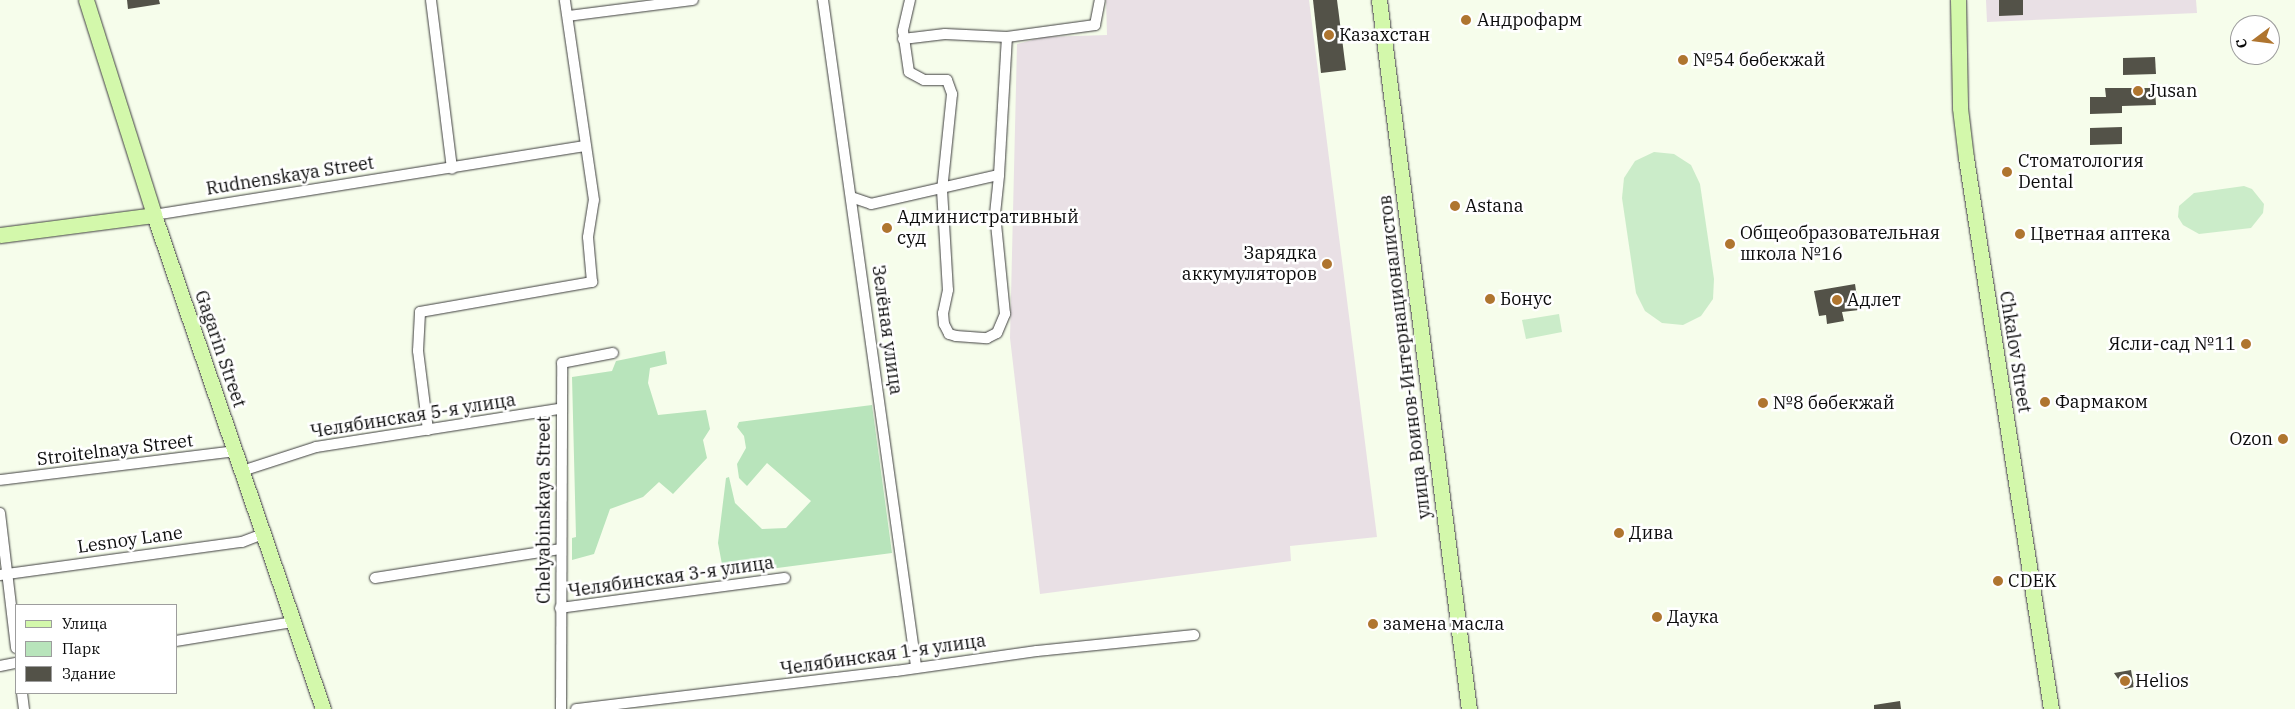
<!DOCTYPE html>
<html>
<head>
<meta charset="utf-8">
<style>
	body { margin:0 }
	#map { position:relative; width:2295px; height:709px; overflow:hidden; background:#f6fdeb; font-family:"IBM Plex Serif",serif }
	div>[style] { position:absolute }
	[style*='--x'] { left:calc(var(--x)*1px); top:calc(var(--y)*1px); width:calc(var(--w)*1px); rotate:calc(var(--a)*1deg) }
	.industrial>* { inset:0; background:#e9e0e5 }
	.green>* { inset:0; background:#b8e4bb }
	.pitch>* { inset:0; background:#cbecc9 }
	.building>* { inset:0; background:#535248 }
	.roads { filter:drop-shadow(0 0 1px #3e3e3e) drop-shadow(0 0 1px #3e3e3e) }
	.street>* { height:10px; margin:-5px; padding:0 5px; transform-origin:5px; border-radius:5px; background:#fff }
	.secondary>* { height:15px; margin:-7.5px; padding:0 7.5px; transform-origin:7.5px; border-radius:7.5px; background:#d3f8ab }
	.dots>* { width:14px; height:14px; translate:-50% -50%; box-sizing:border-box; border:2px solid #fff; border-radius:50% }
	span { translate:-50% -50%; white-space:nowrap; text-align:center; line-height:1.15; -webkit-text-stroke:5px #fff; paint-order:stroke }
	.poi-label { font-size:18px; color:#0b0b0b }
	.left { translate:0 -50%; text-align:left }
	.right { translate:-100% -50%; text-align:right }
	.street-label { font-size:18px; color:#0b0b0b }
	.legend { position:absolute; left:15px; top:604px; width:162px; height:90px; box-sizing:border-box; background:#fff; border:1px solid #9d9d9d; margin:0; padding:6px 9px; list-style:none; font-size:15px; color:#0b0b0b }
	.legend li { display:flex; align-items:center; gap:10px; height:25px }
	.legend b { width:25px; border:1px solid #9d9d9d }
	.north { position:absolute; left:2230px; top:15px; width:50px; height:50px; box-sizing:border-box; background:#fff; border:1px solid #9d9d9d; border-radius:50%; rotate:255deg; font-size:14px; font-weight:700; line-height:20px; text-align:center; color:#0b0b0b }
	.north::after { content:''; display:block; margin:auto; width:18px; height:22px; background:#af752f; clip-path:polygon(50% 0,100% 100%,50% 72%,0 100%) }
</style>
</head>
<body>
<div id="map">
	<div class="industrial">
		<i style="clip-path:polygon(1106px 0,1309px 0,1377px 537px,1290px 546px,1291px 561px,1040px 594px,1010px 338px,1017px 44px,1044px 37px,1107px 35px)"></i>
		<i style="clip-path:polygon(1986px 0,2196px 0,2197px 13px,1987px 22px)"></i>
	</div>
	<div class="green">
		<i style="clip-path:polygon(665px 351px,667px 364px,650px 368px,648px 383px,658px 415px,706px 410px,710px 429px,703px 440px,707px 458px,673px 494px,659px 482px,643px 497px,610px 509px,594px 554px,572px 560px,572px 538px,576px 537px,572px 377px,612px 371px,616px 361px)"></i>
		<i style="clip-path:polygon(872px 405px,892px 553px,724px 575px,718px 543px,726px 478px,729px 477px,735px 503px,762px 529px,786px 528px,811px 501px,767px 463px,747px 486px,739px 478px,737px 464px,746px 448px,744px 436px,737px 427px,739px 422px)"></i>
	</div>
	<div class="pitch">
		<i style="clip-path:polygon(1654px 152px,1674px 154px,1691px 165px,1700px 184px,1714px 279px,1713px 299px,1701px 316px,1683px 325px,1662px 323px,1645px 311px,1636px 293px,1622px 198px,1624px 178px,1635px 161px)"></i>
		<i style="clip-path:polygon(2244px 186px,2252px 189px,2264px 204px,2263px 213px,2251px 228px,2199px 234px,2183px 225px,2178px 217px,2179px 206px,2194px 193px)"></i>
		<i style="clip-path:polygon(1559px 314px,1562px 332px,1526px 339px,1522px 320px)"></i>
	</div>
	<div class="building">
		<i style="clip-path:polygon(127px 0,159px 0,160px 4px,128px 9px)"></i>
		<i style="clip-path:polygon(1313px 0,1337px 0,1346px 70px,1321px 73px)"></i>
		<i style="clip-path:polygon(1999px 0,2023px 0,2023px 15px,1999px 16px)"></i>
		<i style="clip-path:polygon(2155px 57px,2156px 74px,2123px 75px,2123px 58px)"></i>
		<i style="clip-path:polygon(2105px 88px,2155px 88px,2156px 105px,2122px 106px,2122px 113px,2090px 114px,2090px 97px,2106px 97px)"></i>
		<i style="clip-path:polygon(2122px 127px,2122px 144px,2090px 145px,2090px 128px)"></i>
		<i style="clip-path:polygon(1855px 284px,1859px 310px,1842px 312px,1844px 321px,1827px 324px,1826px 315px,1819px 316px,1814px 291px)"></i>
		<i style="clip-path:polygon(2131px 670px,2134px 687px,2125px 689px,2114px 673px)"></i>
		<i style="clip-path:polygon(1900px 701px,1901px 709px,1874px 709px,1874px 705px)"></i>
	</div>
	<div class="roads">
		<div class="street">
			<i style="--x:431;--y:0;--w:170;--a:82.9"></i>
			<i style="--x:823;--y:0;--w:672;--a:82.05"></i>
			<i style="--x:910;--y:0;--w:32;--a:103"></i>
			<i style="--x:903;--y:31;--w:41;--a:81.7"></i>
			<i style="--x:909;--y:72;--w:17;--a:28"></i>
			<i style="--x:924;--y:80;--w:23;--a:0"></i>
			<i style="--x:947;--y:80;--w:15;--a:70"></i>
			<i style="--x:952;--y:94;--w:97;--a:95.9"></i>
			<i style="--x:942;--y:190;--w:100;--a:86.6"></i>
			<i style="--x:948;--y:290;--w:24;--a:102"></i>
			<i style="--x:943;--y:313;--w:11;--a:85"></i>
			<i style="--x:944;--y:324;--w:11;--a:63"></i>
			<i style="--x:949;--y:334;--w:7;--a:16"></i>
			<i style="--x:956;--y:336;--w:31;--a:4"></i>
			<i style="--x:987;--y:338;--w:11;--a:-27"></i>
			<i style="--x:997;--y:333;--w:21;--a:-67"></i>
			<i style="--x:1005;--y:314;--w:100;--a:-95.7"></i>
			<i style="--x:995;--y:214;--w:39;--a:-84"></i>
			<i style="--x:568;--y:16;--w:126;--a:-7.3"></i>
			<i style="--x:903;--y:39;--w:42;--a:-6.8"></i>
			<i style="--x:945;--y:34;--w:62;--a:2.8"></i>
			<i style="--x:851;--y:197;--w:21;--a:19"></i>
			<i style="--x:871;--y:204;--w:131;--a:-12.8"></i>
			<i style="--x:999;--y:175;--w:138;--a:-86.7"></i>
			<i style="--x:1007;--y:37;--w:89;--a:-7.8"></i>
			<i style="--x:1095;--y:25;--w:25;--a:-79"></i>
			<i style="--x:154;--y:215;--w:436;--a:-9.1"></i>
			<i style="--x:428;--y:430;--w:80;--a:-97.2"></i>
			<i style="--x:418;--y:351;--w:39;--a:-87"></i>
			<i style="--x:420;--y:312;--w:175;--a:-9.9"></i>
			<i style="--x:592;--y:282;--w:45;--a:-95.1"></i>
			<i style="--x:588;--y:237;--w:37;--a:-81"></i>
			<i style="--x:594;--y:200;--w:202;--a:-98.3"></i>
			<i style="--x:242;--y:471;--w:78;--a:-18"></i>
			<i style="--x:316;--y:447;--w:247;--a:-8.9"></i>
			<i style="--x:0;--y:480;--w:237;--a:-7"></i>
			<i style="--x:0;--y:513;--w:136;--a:83.2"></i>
			<i style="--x:0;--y:575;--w:244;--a:-7.8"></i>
			<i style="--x:242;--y:542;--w:22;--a:-21"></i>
			<i style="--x:375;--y:578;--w:187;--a:-8.9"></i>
			<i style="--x:560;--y:608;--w:227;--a:-7.6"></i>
			<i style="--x:176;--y:641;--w:119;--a:-9.2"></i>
			<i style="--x:0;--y:666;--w:16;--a:-11"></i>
			<i style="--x:22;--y:693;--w:16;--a:83"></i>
			<i style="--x:561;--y:709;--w:346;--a:-89.8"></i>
			<i style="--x:562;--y:363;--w:52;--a:-11.1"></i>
			<i style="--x:576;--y:709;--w:322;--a:-6.8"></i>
			<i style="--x:896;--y:671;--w:142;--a:-8.1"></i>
			<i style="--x:1037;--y:651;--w:158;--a:-5.8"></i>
		</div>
		<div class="secondary">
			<i style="--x:86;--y:0;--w:225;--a:72.4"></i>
			<i style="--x:154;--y:215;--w:522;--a:71.11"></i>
			<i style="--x:1379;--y:0;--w:715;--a:82.77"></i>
			<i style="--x:1958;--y:0;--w:108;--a:88.9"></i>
			<i style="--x:1960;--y:108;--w:50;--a:83.2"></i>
			<i style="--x:1966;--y:158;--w:558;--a:81.23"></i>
			<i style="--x:0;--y:235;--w:155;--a:-7.4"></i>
		</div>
	</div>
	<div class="dots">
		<i style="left:1466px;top:20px;background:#af752f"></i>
		<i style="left:1329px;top:35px;background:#af752f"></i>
		<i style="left:1683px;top:60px;background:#af752f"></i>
		<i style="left:2138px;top:91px;background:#af752f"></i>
		<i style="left:2007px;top:172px;background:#af752f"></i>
		<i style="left:1455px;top:206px;background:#af752f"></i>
		<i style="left:887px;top:228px;background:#af752f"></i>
		<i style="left:2020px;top:234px;background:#af752f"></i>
		<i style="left:1730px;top:244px;background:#af752f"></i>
		<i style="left:1327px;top:264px;background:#af752f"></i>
		<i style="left:1490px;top:299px;background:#af752f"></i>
		<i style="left:1837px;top:300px;background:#af752f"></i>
		<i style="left:2246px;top:344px;background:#af752f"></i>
		<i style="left:2045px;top:402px;background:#af752f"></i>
		<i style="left:1763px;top:403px;background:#af752f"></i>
		<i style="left:2283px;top:439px;background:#af752f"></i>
		<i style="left:1619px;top:533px;background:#af752f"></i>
		<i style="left:1998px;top:581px;background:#af752f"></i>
		<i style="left:1657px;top:617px;background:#af752f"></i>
		<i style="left:1373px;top:624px;background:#af752f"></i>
		<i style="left:2125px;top:681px;background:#af752f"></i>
	</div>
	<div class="poi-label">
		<span class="left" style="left:1477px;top:20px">Андрофарм</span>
		<span class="left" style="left:1339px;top:35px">Казахстан</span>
		<span class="left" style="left:1693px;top:60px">№54 бөбекжай</span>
		<span class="left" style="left:2148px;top:91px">Jusan</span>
		<span class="left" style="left:2018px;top:172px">Стоматология<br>Dental</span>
		<span class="left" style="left:1465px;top:206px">Astana</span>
		<span class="left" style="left:897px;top:228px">Административный<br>суд</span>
		<span class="left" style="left:1740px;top:244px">Общеобразовательная<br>школа №16</span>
		<span class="left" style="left:2030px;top:234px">Цветная аптека</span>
		<span class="right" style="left:1317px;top:264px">Зарядка<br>аккумуляторов</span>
		<span class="left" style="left:1500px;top:299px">Бонус</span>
		<span class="left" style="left:1847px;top:300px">Адлет</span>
		<span class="right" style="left:2236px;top:344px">Ясли-сад №11</span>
		<span class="left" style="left:2055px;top:402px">Фармаком</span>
		<span class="left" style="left:1773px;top:403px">№8 бөбекжай</span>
		<span class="right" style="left:2273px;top:439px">Ozon</span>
		<span class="left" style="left:1629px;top:533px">Дива</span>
		<span class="left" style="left:2008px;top:581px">CDEK</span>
		<span class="left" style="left:1667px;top:617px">Даука</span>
		<span class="left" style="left:1383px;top:624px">замена масла</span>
		<span class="left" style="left:2135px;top:681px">Helios</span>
	</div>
	<div class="street-label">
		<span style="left:290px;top:176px;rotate:-9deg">Rudnenskaya Street</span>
		<span style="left:887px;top:330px;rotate:82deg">Зелёная улица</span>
		<span style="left:220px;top:349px;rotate:71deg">Gagarin Street</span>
		<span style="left:2015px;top:352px;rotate:81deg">Chkalov Street</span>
		<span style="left:1405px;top:357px;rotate:-97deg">улица Воинов-Интернационалистов</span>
		<span style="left:413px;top:416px;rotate:-9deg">Челябинская 5-я улица</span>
		<span style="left:115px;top:450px;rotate:-7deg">Stroitelnaya Street</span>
		<span style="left:544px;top:510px;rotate:-90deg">Chelyabinskaya Street</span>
		<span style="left:130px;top:540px;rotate:-8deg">Lesnoy Lane</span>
		<span style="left:671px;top:577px;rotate:-8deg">Челябинская 3-я улица</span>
		<span style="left:883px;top:655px;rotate:-8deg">Челябинская 1-я улица</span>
	</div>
	<ul class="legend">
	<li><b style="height:6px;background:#d3f8ab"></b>Улица</li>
	<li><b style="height:14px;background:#b8e4bb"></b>Парк</li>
	<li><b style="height:14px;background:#535248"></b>Здание</li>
	</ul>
	<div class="north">С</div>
</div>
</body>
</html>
